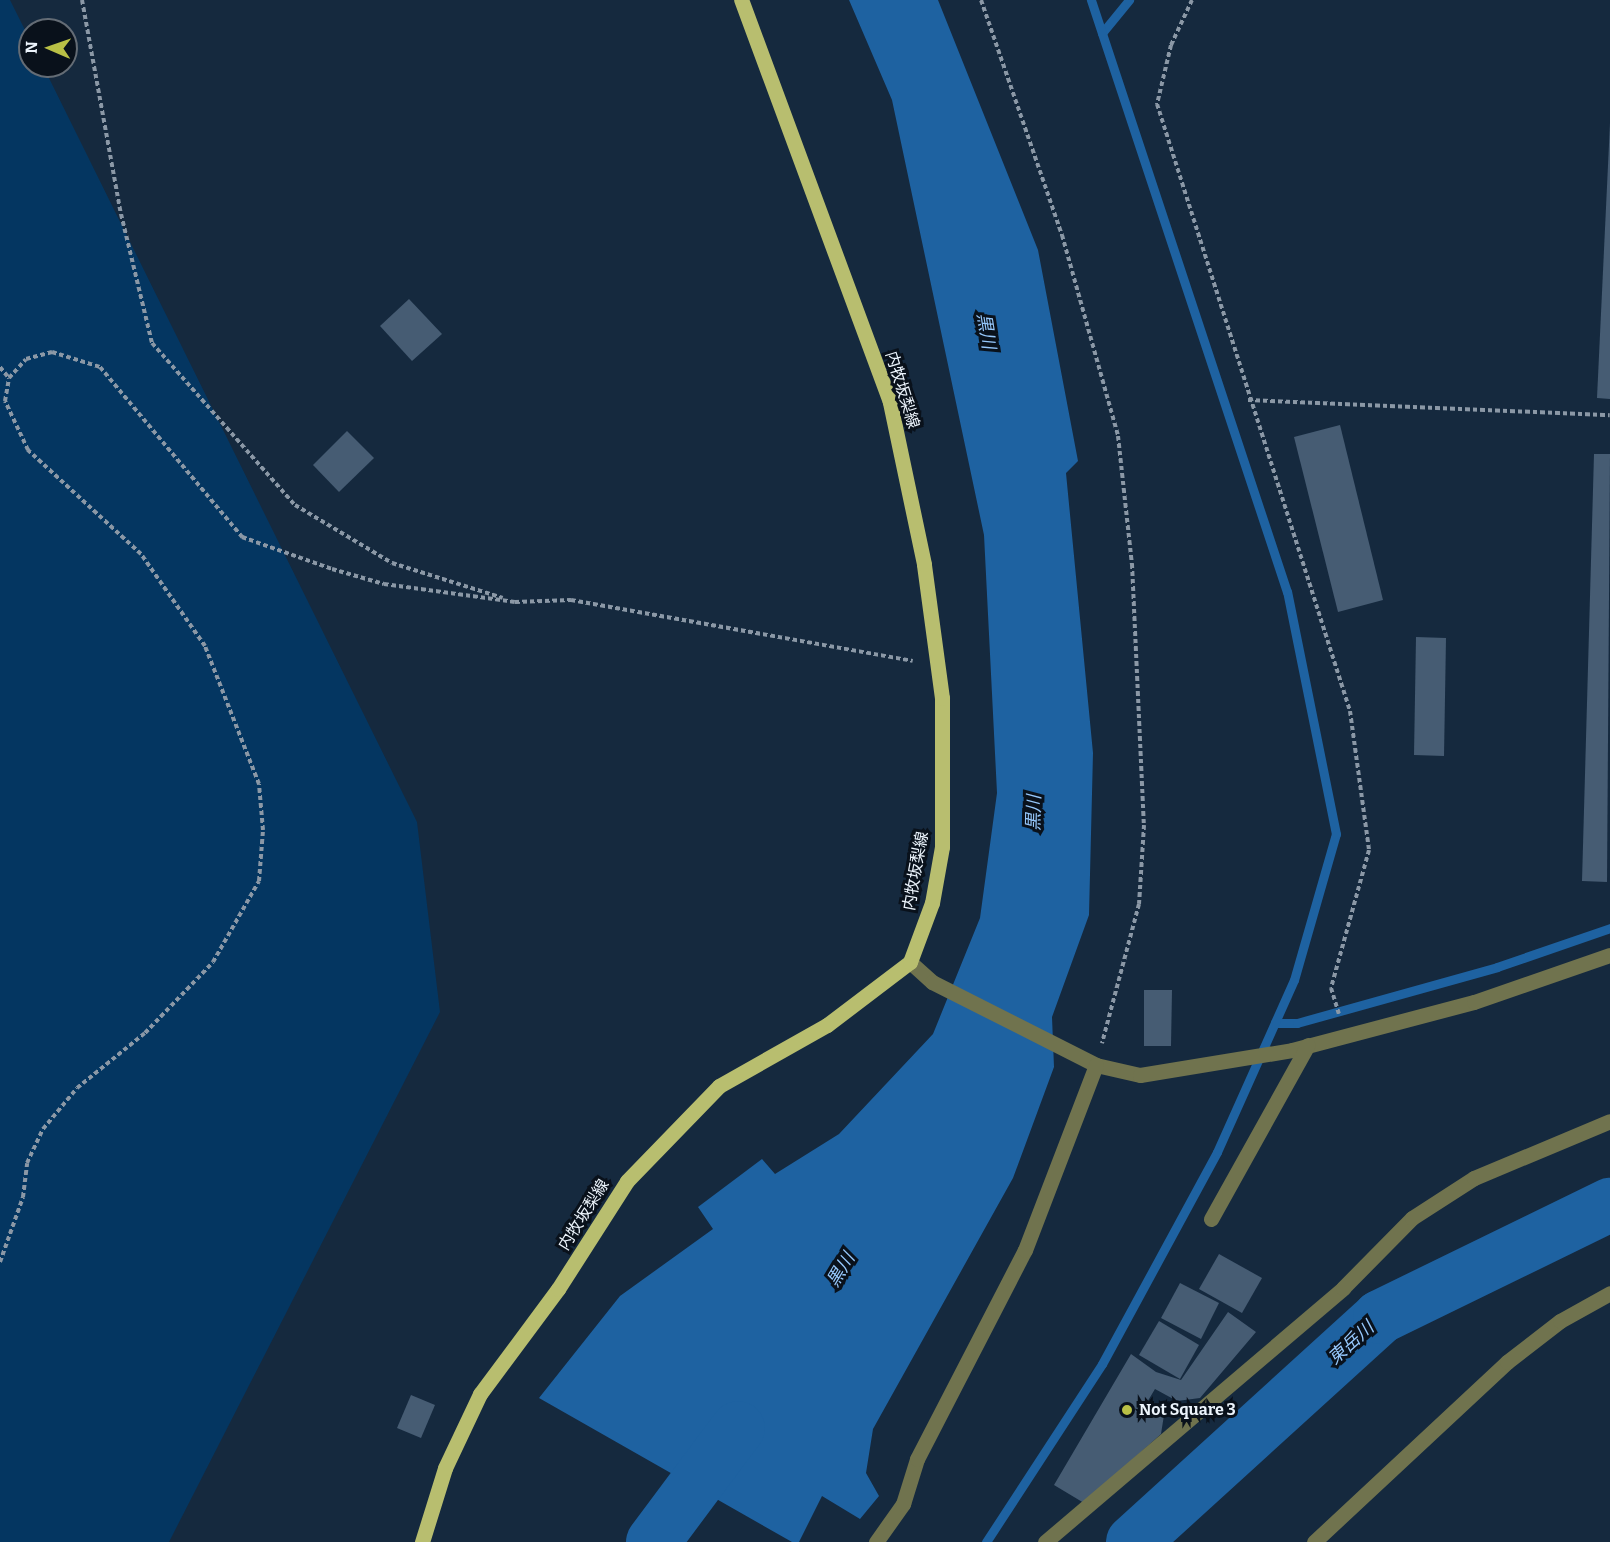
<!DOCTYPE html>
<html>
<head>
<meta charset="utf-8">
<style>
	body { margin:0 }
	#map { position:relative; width:1610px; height:1542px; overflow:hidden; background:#15293e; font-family:Bitter,"Noto Sans JP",serif }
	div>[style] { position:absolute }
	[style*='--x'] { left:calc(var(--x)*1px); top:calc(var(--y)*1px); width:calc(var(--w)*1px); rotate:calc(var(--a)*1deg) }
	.green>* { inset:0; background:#043661 }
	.water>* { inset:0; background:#1e62a1 }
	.stream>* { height:9px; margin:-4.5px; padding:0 4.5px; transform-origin:4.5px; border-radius:4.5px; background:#1e62a1 }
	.river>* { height:54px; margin:-27px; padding:0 27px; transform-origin:27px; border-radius:27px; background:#1e62a1 }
	.building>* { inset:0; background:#465c73 }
	.path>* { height:4px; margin-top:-2px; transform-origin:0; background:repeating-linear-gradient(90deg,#8b98a6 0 4.5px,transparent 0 7.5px) }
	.minor>* { height:15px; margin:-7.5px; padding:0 7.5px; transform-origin:7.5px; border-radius:7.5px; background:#70734e }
	.major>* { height:15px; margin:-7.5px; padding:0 7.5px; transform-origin:7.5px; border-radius:7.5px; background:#b8be6f }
	.dots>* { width:16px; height:16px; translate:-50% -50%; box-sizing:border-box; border:3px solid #09111b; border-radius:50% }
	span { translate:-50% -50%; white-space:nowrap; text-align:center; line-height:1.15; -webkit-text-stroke:6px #09111b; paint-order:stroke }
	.street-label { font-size:16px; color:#ecf4fc }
	.poi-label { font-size:16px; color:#ecf4fc; font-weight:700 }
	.left { translate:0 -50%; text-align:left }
	.water-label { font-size:18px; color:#96c8fc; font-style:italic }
	.north { position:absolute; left:18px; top:18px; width:60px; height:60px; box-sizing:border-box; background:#09111b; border:2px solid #646c75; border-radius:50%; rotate:272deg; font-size:16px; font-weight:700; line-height:24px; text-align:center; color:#ecf4fc }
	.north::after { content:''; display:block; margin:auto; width:21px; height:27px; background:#b9c046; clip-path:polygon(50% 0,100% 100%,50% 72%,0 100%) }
</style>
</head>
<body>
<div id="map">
	<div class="green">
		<i style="clip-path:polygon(0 0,10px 0,30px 40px,30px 66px,43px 66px,417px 822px,440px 1012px,169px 1542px,0 1542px)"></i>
	</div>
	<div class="water">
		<i style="clip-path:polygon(849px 0,938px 0,1038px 250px,1078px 461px,1066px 473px,1093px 753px,1089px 915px,1052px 1017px,1054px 1067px,1013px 1178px,873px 1429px,866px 1473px,879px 1496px,860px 1519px,822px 1496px,799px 1542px,792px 1542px,539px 1398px,620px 1296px,713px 1229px,698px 1207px,762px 1159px,775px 1174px,839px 1134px,933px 1034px,980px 918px,997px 793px,984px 535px,892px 100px)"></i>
	</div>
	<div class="stream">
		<i style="--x:1102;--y:33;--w:43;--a:-50.7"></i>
		<i style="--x:1275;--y:1023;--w:22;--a:0"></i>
		<i style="--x:1297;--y:1023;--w:208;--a:-15.6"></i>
		<i style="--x:1497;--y:967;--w:120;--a:-19"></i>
		<i style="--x:986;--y:1542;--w:212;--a:-56.9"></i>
		<i style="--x:1102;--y:1364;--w:241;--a:-61.5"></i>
		<i style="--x:1217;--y:1152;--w:188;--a:-65.9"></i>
		<i style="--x:1294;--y:980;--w:152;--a:-74"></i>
		<i style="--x:1336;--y:834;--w:247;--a:-101.4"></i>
		<i style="--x:1287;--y:592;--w:624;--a:-108.32"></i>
	</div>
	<div class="river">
		<i style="--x:653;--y:1542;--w:142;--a:-53.3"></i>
		<i style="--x:1133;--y:1542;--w:334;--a:-42.3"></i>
		<i style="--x:1380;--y:1317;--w:256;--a:-26"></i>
	</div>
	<div class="building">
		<i style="clip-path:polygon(1610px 123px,1610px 399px,1597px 398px)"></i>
		<i style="clip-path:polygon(409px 299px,442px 334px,412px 361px,380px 326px)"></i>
		<i style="clip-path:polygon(1340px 425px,1383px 600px,1338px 612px,1294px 437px)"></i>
		<i style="clip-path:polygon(347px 431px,374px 458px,339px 492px,313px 465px)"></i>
		<i style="clip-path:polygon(1594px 454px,1610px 454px,1607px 882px,1582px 881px)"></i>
		<i style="clip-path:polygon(1416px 637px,1446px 638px,1444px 756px,1414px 755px)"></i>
		<i style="clip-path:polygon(1144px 990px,1172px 990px,1171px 1046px,1144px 1046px)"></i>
		<i style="clip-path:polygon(1219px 1254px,1262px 1278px,1242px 1313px,1199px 1289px)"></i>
		<i style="clip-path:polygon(1180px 1283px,1219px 1303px,1201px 1339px,1161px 1318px)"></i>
		<i style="clip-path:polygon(1228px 1312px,1256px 1332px,1200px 1398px,1177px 1401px,1155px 1389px,1146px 1404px,1164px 1415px,1161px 1434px,1084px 1503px,1054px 1485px,1131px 1354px,1156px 1372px,1181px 1380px)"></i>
		<i style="clip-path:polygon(1159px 1321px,1199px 1345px,1180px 1379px,1139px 1355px)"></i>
		<i style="clip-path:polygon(411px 1395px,435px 1405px,421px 1438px,397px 1428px)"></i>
	</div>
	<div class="path">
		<i style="--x:82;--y:0;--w:218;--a:79.7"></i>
		<i style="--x:121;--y:214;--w:133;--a:76.5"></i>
		<i style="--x:152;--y:343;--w:216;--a:48.6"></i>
		<i style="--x:295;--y:505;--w:113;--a:30.9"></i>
		<i style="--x:392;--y:563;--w:116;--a:17.5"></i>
		<i style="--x:981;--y:0;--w:249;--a:71"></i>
		<i style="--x:1062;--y:235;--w:209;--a:74.4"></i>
		<i style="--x:1118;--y:436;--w:129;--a:83.8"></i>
		<i style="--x:1132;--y:564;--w:261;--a:87.4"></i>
		<i style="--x:1144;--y:825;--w:79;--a:93.6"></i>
		<i style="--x:1139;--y:904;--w:144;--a:104.9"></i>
		<i style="--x:1192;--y:0;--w:50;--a:115"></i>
		<i style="--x:1171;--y:45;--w:61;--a:103.3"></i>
		<i style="--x:1157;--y:104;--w:637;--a:72.36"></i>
		<i style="--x:1350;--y:711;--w:140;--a:82.2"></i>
		<i style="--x:1369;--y:850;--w:143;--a:105.4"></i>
		<i style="--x:1331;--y:988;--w:27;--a:73"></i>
		<i style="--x:0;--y:367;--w:14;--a:51"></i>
		<i style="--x:1248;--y:400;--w:362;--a:2.4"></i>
		<i style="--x:0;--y:1262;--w:69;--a:-70.5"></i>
		<i style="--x:23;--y:1197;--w:34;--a:-83"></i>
		<i style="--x:27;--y:1163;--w:38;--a:-65"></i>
		<i style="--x:43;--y:1129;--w:53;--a:-50.3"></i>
		<i style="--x:77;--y:1088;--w:87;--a:-39"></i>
		<i style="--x:145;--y:1033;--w:98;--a:-46.2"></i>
		<i style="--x:213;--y:962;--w:93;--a:-60.4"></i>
		<i style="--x:259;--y:881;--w:51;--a:-85.5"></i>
		<i style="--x:263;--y:830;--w:46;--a:-95"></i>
		<i style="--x:259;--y:784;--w:148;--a:-111.4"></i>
		<i style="--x:205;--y:646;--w:112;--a:-124.8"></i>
		<i style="--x:141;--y:554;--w:154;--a:-137.4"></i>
		<i style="--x:28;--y:450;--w:54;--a:-115.1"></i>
		<i style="--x:5;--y:401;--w:23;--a:-80"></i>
		<i style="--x:9;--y:378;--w:25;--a:-48"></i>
		<i style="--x:26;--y:359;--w:27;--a:-15"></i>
		<i style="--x:52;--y:352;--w:50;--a:17.4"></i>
		<i style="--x:100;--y:367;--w:222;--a:50.1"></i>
		<i style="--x:242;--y:537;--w:96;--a:19.6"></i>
		<i style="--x:332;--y:569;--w:54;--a:16.1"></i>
		<i style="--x:384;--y:584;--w:132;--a:7.8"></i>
		<i style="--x:515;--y:602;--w:56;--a:-2"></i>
		<i style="--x:571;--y:600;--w:347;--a:10.1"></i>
	</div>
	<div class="minor">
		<i style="--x:910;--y:962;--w:30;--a:42"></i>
		<i style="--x:932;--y:982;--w:184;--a:26.8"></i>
		<i style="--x:1096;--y:1065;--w:45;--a:12.8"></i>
		<i style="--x:1140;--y:1075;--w:154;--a:-9.3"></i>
		<i style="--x:1292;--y:1050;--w:188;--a:-14.8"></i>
		<i style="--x:1474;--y:1002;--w:144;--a:-19.1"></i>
		<i style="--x:1211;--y:1219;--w:199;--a:-60.9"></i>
		<i style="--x:876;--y:1542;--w:47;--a:-54.6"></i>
		<i style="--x:903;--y:1504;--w:47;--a:-72.7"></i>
		<i style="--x:917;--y:1459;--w:235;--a:-62.7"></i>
		<i style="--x:1025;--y:1250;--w:198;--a:-69"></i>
		<i style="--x:1045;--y:1542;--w:392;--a:-40.4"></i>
		<i style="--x:1343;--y:1288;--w:98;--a:-45.4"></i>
		<i style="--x:1412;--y:1218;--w:74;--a:-32.8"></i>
		<i style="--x:1474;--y:1178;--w:147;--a:-22.7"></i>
		<i style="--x:1314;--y:1542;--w:264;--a:-43"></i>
		<i style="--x:1507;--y:1362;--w:67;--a:-37.7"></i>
		<i style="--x:1560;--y:1321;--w:57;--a:-29.2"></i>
	</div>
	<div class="major">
		<i style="--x:422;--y:1542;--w:77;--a:-72.7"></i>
		<i style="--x:445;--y:1468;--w:82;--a:-64.7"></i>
		<i style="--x:480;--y:1394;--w:131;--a:-53.4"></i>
		<i style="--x:558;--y:1289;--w:128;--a:-57.4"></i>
		<i style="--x:627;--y:1181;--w:132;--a:-45.9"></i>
		<i style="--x:719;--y:1086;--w:124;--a:-29.5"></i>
		<i style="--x:827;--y:1025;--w:104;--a:-37.2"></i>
		<i style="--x:910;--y:962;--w:63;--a:-69.6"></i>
		<i style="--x:932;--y:903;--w:57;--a:-79.9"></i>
		<i style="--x:942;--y:847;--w:149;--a:-90"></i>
		<i style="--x:942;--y:698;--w:135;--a:-97.7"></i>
		<i style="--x:924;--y:564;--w:166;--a:-101.9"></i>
		<i style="--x:890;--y:402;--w:429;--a:-110.3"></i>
	</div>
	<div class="dots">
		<i style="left:1127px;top:1410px;background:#b9c046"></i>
	</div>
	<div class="street-label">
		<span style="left:902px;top:390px;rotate:73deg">内牧坂梨線</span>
		<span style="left:916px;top:871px;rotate:-80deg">内牧坂梨線</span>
		<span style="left:584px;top:1215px;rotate:-58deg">内牧坂梨線</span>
	</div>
	<div class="poi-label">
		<span class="left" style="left:1139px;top:1410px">Not Square 3</span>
	</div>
	<div class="water-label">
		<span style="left:986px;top:331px;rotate:81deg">黒川</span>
		<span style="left:1034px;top:813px;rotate:-89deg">黒川</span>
		<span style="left:841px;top:1270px;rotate:-59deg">黒川</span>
		<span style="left:1351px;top:1343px;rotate:-42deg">東岳川</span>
	</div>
	<div class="north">N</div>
</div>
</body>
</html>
